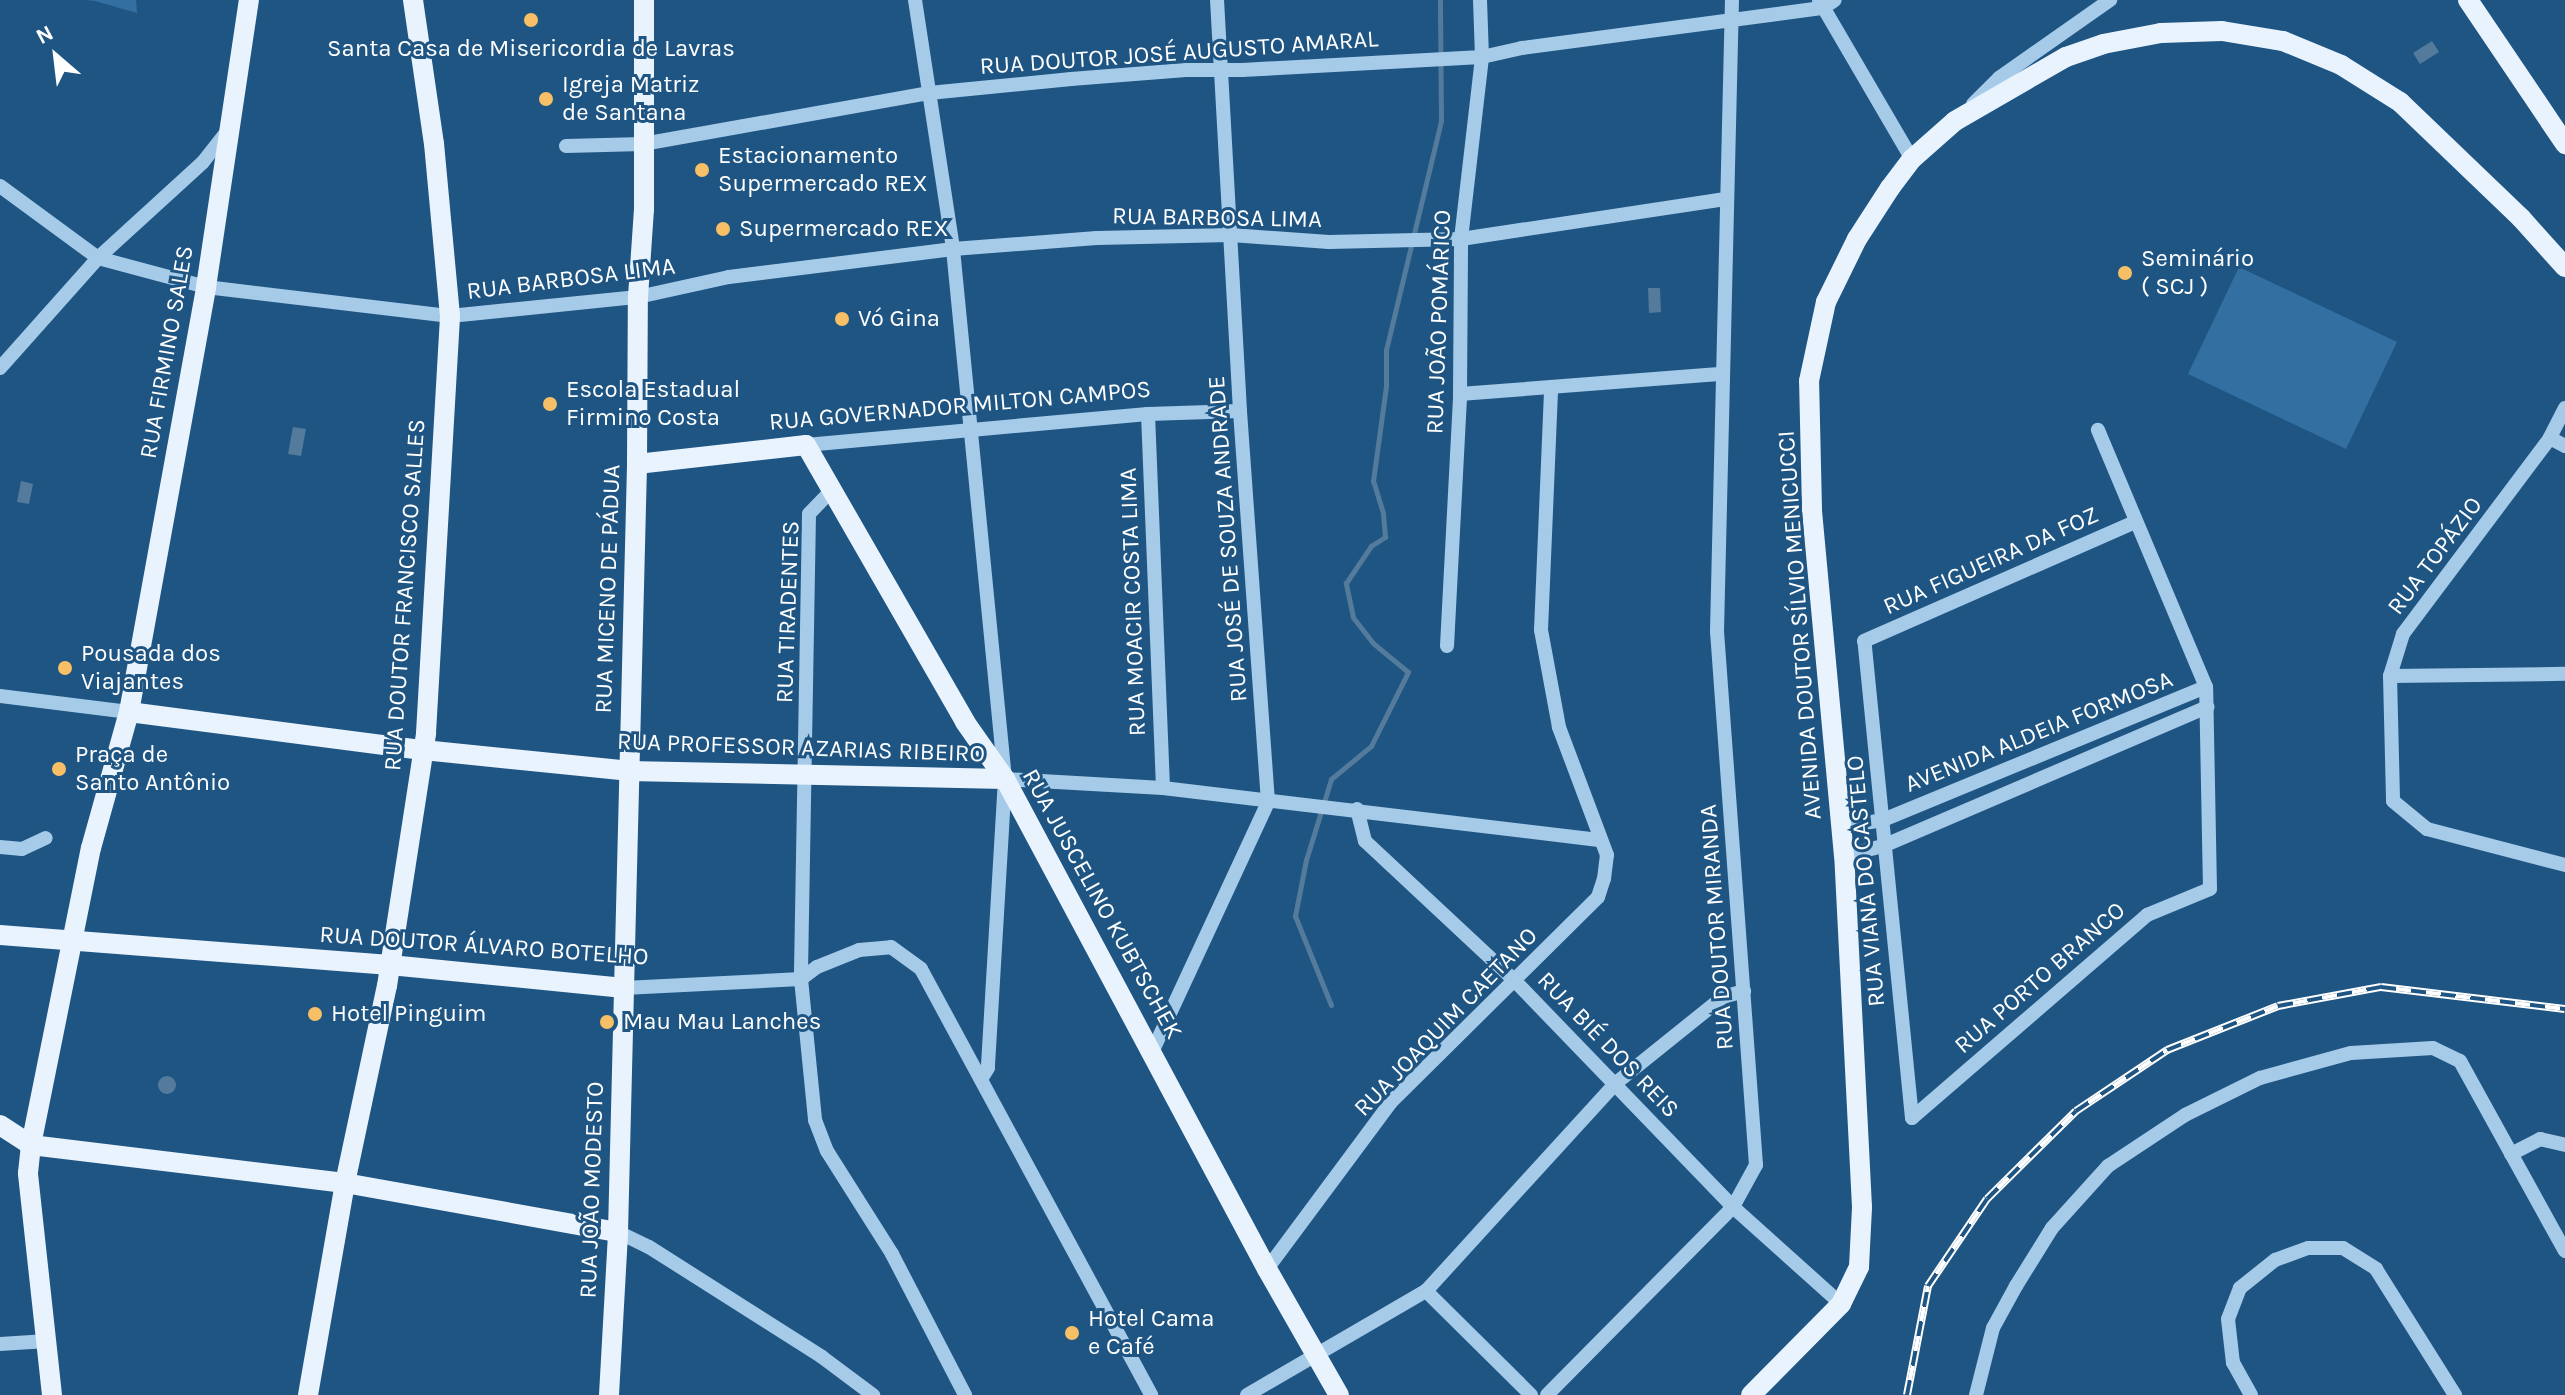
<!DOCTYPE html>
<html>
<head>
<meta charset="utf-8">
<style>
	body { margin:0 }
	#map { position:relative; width:2565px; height:1395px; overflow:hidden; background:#1f5583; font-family:Karla,sans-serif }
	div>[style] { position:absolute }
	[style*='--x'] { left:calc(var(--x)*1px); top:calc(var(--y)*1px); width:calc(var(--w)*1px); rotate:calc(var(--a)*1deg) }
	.green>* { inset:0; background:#336fa1 }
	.water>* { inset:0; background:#547b9c }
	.round { border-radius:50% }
	.stream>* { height:5px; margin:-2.5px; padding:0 2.5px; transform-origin:2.5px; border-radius:2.5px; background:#547b9c }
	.minor>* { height:14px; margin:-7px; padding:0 7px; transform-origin:7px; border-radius:7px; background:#a6cbe9 }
	.major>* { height:20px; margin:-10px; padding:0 10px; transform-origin:10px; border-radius:10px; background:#e9f3fe }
	.rail>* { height:8px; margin-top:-4px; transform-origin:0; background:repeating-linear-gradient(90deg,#1f5583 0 15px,#fff 0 30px); box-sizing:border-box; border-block:2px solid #fff }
	.dots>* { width:22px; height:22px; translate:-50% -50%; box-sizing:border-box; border:4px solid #1f5583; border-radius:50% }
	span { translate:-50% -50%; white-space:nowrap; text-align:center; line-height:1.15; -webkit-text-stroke:6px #1f5583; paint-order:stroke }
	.poi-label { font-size:24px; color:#fff }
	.left { translate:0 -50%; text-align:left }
	.street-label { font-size:24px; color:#fff }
	.north { position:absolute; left:16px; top:16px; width:80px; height:80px; -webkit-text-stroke:6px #1f5583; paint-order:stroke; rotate:332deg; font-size:22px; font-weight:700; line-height:32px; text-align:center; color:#fff }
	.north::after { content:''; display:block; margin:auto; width:28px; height:36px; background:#fff; clip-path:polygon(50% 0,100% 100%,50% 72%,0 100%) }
</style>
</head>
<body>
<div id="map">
	<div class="green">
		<i style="clip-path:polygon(85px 0,136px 0,137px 13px,95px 1px)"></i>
		<i style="clip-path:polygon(2239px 267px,2397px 342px,2346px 449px,2188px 374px)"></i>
	</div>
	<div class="water">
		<i style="clip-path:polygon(2432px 41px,2439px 52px,2420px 64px,2413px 53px)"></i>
		<i style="clip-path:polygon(1648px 288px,1660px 288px,1661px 312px,1649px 313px)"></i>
		<i style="clip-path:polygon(293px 427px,306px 429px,301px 456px,288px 454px)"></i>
		<i style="clip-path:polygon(21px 481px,33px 484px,29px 504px,17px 502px)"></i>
		<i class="round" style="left:158px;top:1076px;width:18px;height:18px"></i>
	</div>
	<div class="stream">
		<i style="--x:1331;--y:1005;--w:96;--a:-112"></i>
		<i style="--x:1295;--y:916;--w:57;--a:-78.9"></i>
		<i style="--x:1306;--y:860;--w:85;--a:-72.8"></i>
		<i style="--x:1331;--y:779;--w:52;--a:-39.5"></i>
		<i style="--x:1371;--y:746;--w:83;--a:-63.4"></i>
		<i style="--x:1408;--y:672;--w:45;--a:-140.4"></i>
		<i style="--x:1373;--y:643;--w:33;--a:-128"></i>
		<i style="--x:1353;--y:617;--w:35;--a:-102"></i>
		<i style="--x:1346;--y:583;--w:45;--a:-56"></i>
		<i style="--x:1371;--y:546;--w:17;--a:-33"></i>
		<i style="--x:1385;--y:537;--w:24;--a:-95"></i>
		<i style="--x:1383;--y:513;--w:34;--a:-107"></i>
		<i style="--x:1373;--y:481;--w:96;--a:-82.2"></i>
		<i style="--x:1386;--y:386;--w:36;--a:-90"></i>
		<i style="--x:1386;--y:350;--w:236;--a:-76.5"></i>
		<i style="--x:1441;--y:121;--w:121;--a:-90.5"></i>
	</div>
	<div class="minor">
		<i style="--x:915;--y:0;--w:252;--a:81.3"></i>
		<i style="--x:953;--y:249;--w:533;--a:84.4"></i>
		<i style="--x:1005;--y:779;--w:289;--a:93.4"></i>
		<i style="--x:988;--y:1068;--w:13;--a:122"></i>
		<i style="--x:1819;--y:0;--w:184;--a:59.7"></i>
		<i style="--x:1973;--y:104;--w:37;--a:-45"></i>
		<i style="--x:1999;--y:78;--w:136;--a:-35.1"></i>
		<i style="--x:566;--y:146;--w:77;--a:-1.5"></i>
		<i style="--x:643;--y:144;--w:291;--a:-10.1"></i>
		<i style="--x:929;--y:93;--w:143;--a:-5.6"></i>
		<i style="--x:1071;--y:79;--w:115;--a:-4.5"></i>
		<i style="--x:1186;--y:70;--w:56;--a:0"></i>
		<i style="--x:1242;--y:70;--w:240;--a:-3.1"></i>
		<i style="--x:1482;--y:57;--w:41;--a:-12.7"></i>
		<i style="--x:1522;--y:48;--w:304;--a:-7.6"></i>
		<i style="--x:1823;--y:8;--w:14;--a:-34"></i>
		<i style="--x:0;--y:186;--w:122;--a:36.3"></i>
		<i style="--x:98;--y:258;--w:112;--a:15"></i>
		<i style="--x:206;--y:287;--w:246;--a:6.8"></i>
		<i style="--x:450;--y:316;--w:189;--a:-5.8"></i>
		<i style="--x:638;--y:297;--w:93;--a:-12.4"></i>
		<i style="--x:729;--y:277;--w:226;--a:-7.1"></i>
		<i style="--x:953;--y:249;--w:144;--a:-4.4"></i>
		<i style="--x:1097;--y:238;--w:134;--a:-1.3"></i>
		<i style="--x:1231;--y:235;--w:98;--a:4.1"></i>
		<i style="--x:1329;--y:242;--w:132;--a:-1.3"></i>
		<i style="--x:1461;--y:239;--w:269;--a:-8.6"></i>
		<i style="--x:0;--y:368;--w:147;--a:-48.3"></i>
		<i style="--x:98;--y:258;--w:142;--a:-42.4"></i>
		<i style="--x:203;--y:162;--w:42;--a:-51.8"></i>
		<i style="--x:1460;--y:394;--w:263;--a:-4.4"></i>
		<i style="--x:2565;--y:408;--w:34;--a:117"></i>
		<i style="--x:2550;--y:438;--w:245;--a:126.9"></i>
		<i style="--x:2403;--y:634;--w:44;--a:107.2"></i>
		<i style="--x:2390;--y:676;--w:125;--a:88.6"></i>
		<i style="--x:2393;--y:801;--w:44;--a:39.5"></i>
		<i style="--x:2427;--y:829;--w:143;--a:14.6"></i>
		<i style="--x:1148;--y:414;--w:374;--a:87.7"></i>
		<i style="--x:2550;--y:438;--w:17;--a:28"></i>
		<i style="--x:806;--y:445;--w:343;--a:-5.2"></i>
		<i style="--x:1148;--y:414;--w:92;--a:-1.9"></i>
		<i style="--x:830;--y:492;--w:30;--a:134"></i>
		<i style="--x:809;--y:514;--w:465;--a:91"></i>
		<i style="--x:801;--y:979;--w:142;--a:84.3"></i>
		<i style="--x:815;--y:1120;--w:33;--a:69"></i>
		<i style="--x:827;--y:1151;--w:122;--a:57.7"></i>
		<i style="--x:892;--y:1254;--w:159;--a:62.6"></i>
		<i style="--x:1447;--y:646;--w:252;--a:-87"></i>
		<i style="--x:1460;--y:394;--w:155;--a:-89.6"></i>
		<i style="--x:1461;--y:239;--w:183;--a:-83.4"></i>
		<i style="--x:1482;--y:57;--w:57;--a:-92"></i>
		<i style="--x:2390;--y:676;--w:175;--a:-0.7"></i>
		<i style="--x:0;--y:696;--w:130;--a:7.1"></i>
		<i style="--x:1005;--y:779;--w:158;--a:3.3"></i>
		<i style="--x:1163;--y:788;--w:441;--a:6.8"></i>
		<i style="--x:1357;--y:809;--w:33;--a:76"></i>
		<i style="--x:1365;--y:841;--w:202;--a:43"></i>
		<i style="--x:1513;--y:979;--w:317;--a:46"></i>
		<i style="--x:1733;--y:1207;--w:145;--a:41.9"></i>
		<i style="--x:1842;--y:827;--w:42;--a:-9.7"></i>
		<i style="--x:1883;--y:820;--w:349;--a:-22.4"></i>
		<i style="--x:0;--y:847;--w:22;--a:5"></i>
		<i style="--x:22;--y:849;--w:26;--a:-25"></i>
		<i style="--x:1844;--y:856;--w:40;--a:-14.4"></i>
		<i style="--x:1883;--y:846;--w:353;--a:-23.2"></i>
		<i style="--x:624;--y:988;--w:177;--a:-2.9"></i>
		<i style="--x:801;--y:979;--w:20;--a:-37"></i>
		<i style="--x:817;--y:967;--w:45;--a:-22"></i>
		<i style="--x:859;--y:950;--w:32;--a:-5"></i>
		<i style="--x:891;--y:947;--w:37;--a:36"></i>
		<i style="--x:921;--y:969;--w:484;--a:61.6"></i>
		<i style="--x:1153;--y:1050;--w:273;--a:-65.1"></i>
		<i style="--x:1268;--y:802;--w:392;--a:-94.1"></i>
		<i style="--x:1240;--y:411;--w:412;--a:-93.2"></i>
		<i style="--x:1912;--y:1118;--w:311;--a:-40.8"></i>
		<i style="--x:2147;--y:915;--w:68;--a:-22.4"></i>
		<i style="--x:2210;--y:889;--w:202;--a:-91.1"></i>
		<i style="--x:2206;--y:687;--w:279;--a:-112.8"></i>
		<i style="--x:1912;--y:1118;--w:479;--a:-95.7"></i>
		<i style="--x:1864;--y:641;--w:296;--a:-23.7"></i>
		<i style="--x:2511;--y:1154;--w:33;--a:-27"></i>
		<i style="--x:2540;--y:1139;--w:26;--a:13"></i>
		<i style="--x:618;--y:1232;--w:34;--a:26"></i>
		<i style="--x:649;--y:1247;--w:205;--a:32.4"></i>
		<i style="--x:822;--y:1357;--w:64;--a:36.7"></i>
		<i style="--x:1267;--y:1269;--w:208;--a:-53.4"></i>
		<i style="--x:1391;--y:1102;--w:291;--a:-44.7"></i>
		<i style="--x:1598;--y:897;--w:19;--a:-72"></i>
		<i style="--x:1604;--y:879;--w:24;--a:-83"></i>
		<i style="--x:1607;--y:855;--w:137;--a:-110.6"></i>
		<i style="--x:1559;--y:727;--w:99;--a:-100.5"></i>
		<i style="--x:1541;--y:630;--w:241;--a:-87.6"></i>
		<i style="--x:1426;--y:1291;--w:148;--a:44.7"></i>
		<i style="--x:0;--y:1344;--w:47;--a:-3.7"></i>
		<i style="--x:1247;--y:1395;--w:207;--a:-30.2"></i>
		<i style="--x:1426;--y:1291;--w:282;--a:-47.6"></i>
		<i style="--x:1616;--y:1083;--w:137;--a:-38.8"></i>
		<i style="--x:1723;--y:997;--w:22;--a:-16"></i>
		<i style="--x:1547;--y:1395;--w:264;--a:-45.3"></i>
		<i style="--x:1733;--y:1207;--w:48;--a:-61.3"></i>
		<i style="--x:1756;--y:1165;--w:535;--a:-94.18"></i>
		<i style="--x:1717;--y:631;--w:631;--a:-88.64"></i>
		<i style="--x:1976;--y:1395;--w:69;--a:-75.8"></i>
		<i style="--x:1993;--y:1328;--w:48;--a:-61.3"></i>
		<i style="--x:2016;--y:1286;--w:68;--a:-58.2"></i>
		<i style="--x:2052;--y:1228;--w:84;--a:-47.9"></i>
		<i style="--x:2108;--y:1166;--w:92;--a:-33.5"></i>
		<i style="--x:2185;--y:1115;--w:84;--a:-26.3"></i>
		<i style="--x:2260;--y:1078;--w:94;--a:-15.4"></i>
		<i style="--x:2351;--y:1053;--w:82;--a:-3.5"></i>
		<i style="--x:2433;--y:1048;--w:30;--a:26"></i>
		<i style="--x:2460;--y:1061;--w:217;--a:61.1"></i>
		<i style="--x:2251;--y:1395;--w:37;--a:-119"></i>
		<i style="--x:2233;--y:1363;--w:44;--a:-96.5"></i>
		<i style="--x:2228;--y:1319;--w:33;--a:-69"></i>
		<i style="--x:2240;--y:1288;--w:45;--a:-38.7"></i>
		<i style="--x:2275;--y:1260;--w:35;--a:-20"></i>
		<i style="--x:2308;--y:1248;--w:35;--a:0"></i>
		<i style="--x:2343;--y:1248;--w:39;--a:32"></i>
		<i style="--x:2376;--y:1269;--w:149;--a:57.9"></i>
	</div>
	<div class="major">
		<i style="--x:2468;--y:0;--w:174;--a:56"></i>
		<i style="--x:637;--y:464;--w:170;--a:-6.4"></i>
		<i style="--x:806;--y:445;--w:319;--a:60.1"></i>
		<i style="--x:965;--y:722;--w:70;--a:54.9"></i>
		<i style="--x:1005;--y:779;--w:556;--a:61.87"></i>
		<i style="--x:1267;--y:1269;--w:145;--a:60.3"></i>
		<i style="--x:129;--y:712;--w:296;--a:7.4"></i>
		<i style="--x:423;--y:750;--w:206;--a:5.8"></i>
		<i style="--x:628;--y:771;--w:377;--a:1.2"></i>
		<i style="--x:0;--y:935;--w:391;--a:4.4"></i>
		<i style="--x:390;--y:965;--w:235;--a:5.6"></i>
		<i style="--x:0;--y:1125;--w:37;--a:33"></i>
		<i style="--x:31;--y:1145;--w:316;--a:6.9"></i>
		<i style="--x:345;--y:1183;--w:277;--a:10.2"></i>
		<i style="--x:52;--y:1395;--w:223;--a:-96.2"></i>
		<i style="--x:28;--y:1173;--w:28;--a:-84"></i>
		<i style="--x:31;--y:1145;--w:303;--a:-78.6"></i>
		<i style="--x:91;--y:848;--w:141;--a:-74.4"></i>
		<i style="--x:129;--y:712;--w:432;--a:-79.7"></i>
		<i style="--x:206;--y:287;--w:290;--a:-81.5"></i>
		<i style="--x:308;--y:1395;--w:215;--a:-80.1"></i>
		<i style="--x:345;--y:1183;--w:201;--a:-78"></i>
		<i style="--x:387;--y:986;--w:256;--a:-81.2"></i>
		<i style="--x:426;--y:733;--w:418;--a:-86.7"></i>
		<i style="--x:450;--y:316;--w:173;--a:-95.3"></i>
		<i style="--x:434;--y:144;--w:146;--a:-98.3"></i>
		<i style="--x:609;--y:1395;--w:163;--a:-86.8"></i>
		<i style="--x:618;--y:1232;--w:768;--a:-88.58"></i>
		<i style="--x:637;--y:464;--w:167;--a:-89.7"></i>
		<i style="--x:638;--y:297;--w:88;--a:-86.1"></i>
		<i style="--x:644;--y:209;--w:209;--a:-90"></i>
		<i style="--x:1751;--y:1395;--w:128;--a:-45.3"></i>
		<i style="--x:1841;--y:1304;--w:41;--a:-64.1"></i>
		<i style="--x:1859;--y:1267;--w:60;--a:-87.1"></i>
		<i style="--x:1862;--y:1207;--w:351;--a:-92.9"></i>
		<i style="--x:1844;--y:856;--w:347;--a:-95.3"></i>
		<i style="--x:1812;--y:510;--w:129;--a:-91.3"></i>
		<i style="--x:1809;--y:381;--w:81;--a:-77.9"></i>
		<i style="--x:1826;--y:302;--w:70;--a:-63.8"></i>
		<i style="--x:1857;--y:239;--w:61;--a:-57.1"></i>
		<i style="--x:1890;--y:188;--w:36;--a:-53"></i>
		<i style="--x:1912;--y:159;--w:57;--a:-41.5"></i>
		<i style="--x:1955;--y:121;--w:128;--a:-30"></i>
		<i style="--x:2066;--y:57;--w:39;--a:-19"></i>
		<i style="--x:2103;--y:44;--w:59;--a:-10.7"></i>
		<i style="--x:2161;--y:33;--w:61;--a:-1.9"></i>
		<i style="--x:2222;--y:31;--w:62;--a:9.3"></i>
		<i style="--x:2283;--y:41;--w:63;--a:22.5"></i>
		<i style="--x:2341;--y:65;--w:70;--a:32.1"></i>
		<i style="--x:2400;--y:102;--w:168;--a:43.8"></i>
		<i style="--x:2521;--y:218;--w:66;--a:48.1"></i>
	</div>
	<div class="rail">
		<i style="--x:1907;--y:1395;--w:111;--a:-79.1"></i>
		<i style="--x:1928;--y:1286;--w:105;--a:-55.9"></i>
		<i style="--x:1987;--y:1199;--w:125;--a:-44.7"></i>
		<i style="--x:2076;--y:1111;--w:110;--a:-33.8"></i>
		<i style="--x:2167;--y:1050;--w:119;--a:-21.6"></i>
		<i style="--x:2278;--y:1006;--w:105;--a:-10.5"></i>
		<i style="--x:2381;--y:987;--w:185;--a:6.8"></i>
	</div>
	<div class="dots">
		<i style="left:531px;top:20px;background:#f7bf66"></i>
		<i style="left:546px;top:99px;background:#f7bf66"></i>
		<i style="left:702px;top:170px;background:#f7bf66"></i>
		<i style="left:723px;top:229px;background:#f7bf66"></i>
		<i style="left:2125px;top:273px;background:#f7bf66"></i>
		<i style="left:842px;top:319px;background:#f7bf66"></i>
		<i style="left:550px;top:404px;background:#f7bf66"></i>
		<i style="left:65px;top:668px;background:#f7bf66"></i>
		<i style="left:59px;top:769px;background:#f7bf66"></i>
		<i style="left:315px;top:1014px;background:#f7bf66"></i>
		<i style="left:607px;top:1022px;background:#f7bf66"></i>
		<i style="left:1072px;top:1333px;background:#f7bf66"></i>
	</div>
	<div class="poi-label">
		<span style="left:531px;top:49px">Santa Casa de Misericordia de Lavras</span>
		<span class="left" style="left:562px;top:99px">Igreja Matriz<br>de Santana</span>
		<span class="left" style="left:718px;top:170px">Estacionamento<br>Supermercado REX</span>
		<span class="left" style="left:739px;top:229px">Supermercado REX</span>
		<span class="left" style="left:2141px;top:273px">Seminário<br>( SCJ )</span>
		<span class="left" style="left:858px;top:319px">Vó Gina</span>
		<span class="left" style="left:566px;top:404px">Escola Estadual<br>Firmino Costa</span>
		<span class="left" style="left:81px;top:668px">Pousada dos<br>Viajantes</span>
		<span class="left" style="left:75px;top:769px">Praça de<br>Santo Antônio</span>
		<span class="left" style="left:331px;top:1014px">Hotel Pinguim</span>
		<span class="left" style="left:623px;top:1022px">Mau Mau Lanches</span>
		<span class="left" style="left:1088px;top:1333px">Hotel Cama<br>e Café</span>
	</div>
	<div class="street-label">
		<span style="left:1179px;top:53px;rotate:-4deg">RUA DOUTOR JOSÉ AUGUSTO AMARAL</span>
		<span style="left:1217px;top:218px;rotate:1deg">RUA BARBOSA LIMA</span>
		<span style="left:571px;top:279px;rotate:-7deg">RUA BARBOSA LIMA</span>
		<span style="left:1439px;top:322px;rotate:-88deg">RUA JOÃO POMÁRICO</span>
		<span style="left:167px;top:352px;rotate:-80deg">RUA FIRMINO SALES</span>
		<span style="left:960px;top:406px;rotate:-5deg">RUA GOVERNADOR MILTON CAMPOS</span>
		<span style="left:1228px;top:539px;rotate:-94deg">RUA JOSÉ DE SOUZA ANDRADE</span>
		<span style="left:2435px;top:556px;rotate:-53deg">RUA TOPÁZIO</span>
		<span style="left:1991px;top:561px;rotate:-24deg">RUA FIGUEIRA DA FOZ</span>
		<span style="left:608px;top:589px;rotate:-88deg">RUA MICENO DE PÁDUA</span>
		<span style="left:405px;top:595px;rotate:-86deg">RUA DOUTOR FRANCISCO SALLES</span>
		<span style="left:1133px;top:602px;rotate:-92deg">RUA MOACIR COSTA LIMA</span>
		<span style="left:788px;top:612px;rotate:-88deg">RUA TIRADENTES</span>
		<span style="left:1800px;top:625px;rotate:-94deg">AVENIDA DOUTOR SÍLVIO MENICUCCI</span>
		<span style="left:2039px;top:732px;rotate:-22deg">AVENIDA ALDEIA FORMOSA</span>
		<span style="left:801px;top:748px;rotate:2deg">RUA PROFESSOR AZARIAS RIBEIRO</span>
		<span style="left:1866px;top:881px;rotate:-95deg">RUA VIANA DO CASTELO</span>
		<span style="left:1102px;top:904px;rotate:61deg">RUA JUSCELINO KUBTSCHEK</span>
		<span style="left:1717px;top:927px;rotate:-94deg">RUA DOUTOR MIRANDA</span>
		<span style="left:484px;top:946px;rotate:4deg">RUA DOUTOR ÁLVARO BOTELHO</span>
		<span style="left:2040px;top:978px;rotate:-41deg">RUA PORTO BRANCO</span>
		<span style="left:1446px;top:1022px;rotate:-46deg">RUA JOAQUIM CAETANO</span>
		<span style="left:1608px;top:1045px;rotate:46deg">RUA BIÉ DOS REIS</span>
		<span style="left:592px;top:1190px;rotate:-88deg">RUA JOÃO MODESTO</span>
	</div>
	<div class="north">N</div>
</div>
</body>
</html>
